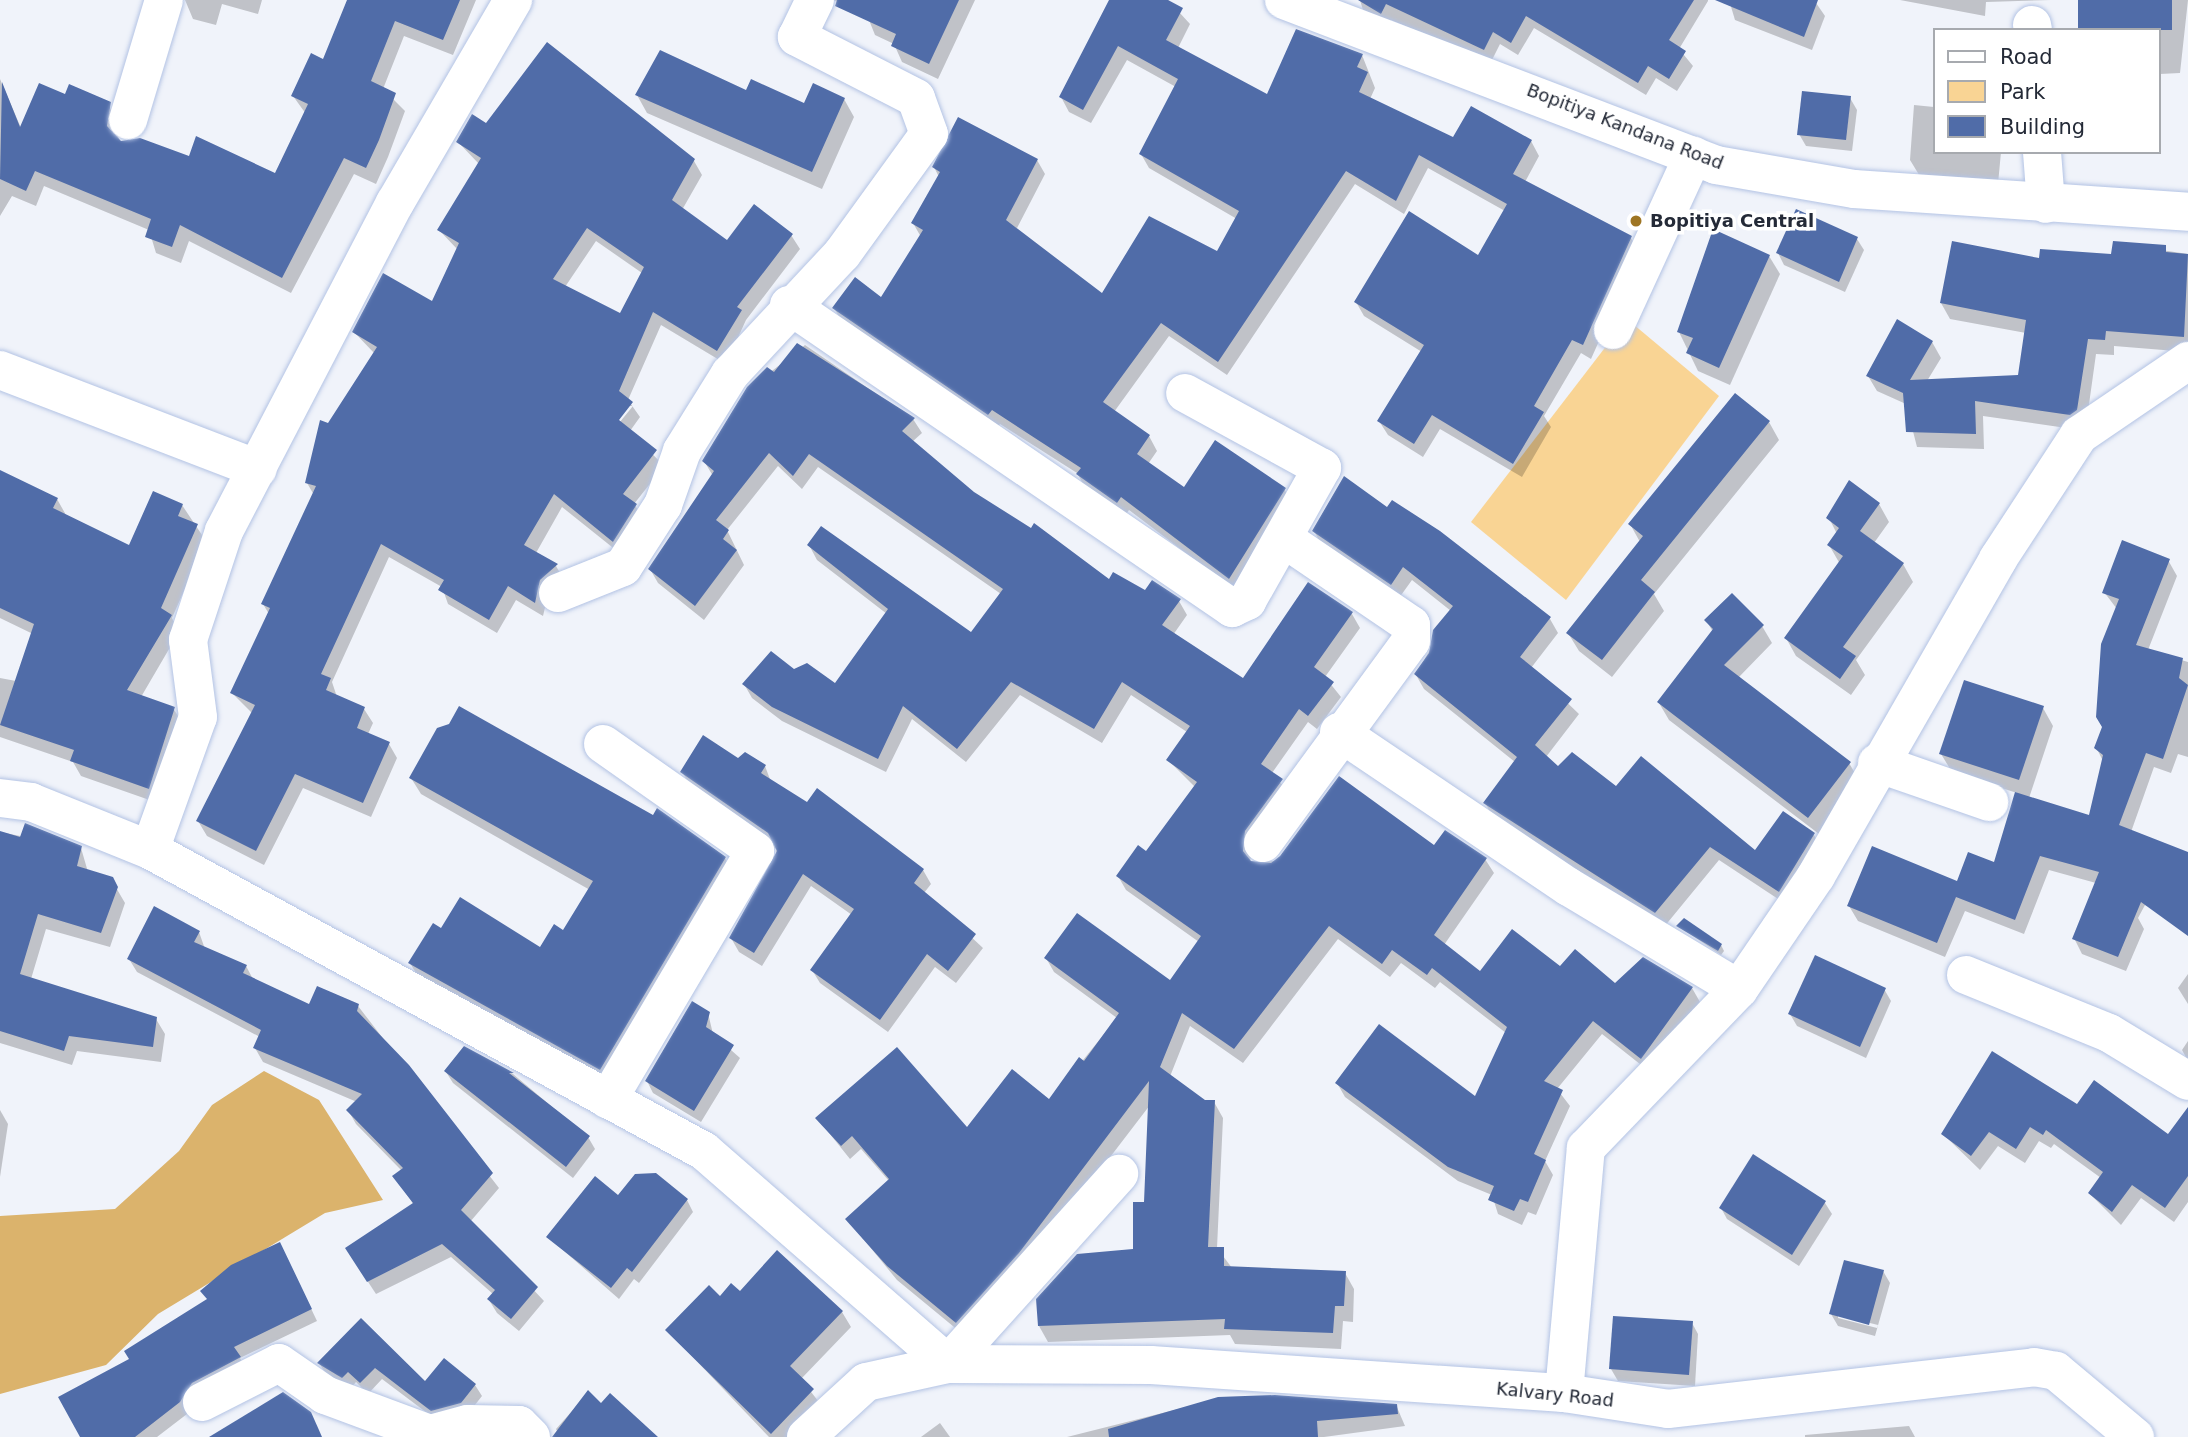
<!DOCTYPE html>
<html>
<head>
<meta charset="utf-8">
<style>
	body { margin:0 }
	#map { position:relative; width:2188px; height:1437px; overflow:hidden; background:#f0f3fa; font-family:"DejaVu Sans",sans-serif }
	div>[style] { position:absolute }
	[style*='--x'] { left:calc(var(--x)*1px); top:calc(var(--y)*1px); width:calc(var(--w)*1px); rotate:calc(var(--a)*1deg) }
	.green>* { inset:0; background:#f9d494 }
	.forest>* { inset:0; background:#dbb36c }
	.shadow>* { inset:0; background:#0003 }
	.building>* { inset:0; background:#506ca8 }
	.roads { filter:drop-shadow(0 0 2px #b3c3e4) drop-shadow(0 0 2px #b3c3e4) }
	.minor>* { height:38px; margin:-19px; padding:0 19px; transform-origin:19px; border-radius:19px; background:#fff }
	.major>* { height:38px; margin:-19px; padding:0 19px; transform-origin:19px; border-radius:19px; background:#fff }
	.dots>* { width:19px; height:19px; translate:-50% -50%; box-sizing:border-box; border:4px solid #fff; border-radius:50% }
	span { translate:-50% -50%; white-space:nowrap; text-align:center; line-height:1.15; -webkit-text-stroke:7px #fff; paint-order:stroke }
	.street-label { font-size:18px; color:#242a37 }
	.poi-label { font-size:18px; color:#242a37; font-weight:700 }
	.left { translate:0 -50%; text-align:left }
	.legend { position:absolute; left:1933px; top:28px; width:228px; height:126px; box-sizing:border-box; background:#fff; border:2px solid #a7aaaf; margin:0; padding:9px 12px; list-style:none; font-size:21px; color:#242a37 }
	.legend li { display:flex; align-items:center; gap:14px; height:35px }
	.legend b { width:35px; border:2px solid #a7aaaf }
</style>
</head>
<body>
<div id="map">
	<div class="green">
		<i style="clip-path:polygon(1627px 319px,1719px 396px,1566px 600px,1471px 522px)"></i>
	</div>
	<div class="forest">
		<i style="clip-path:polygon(264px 1071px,319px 1100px,383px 1200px,325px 1213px,158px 1314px,106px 1365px,0 1394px,0 1216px,115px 1209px,179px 1151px,212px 1105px)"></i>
	</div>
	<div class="shadow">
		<i style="clip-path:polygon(185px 0,262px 0,258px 14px,222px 4px,216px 25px,193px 19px)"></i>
		<i style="clip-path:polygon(348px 0,476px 0,453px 55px,404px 36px,383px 89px,405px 111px,388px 157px,376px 184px,354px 174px,291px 293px,189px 241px,181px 263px,156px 253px,149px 230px,44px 186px,36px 206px,12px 196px,0 216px,0 79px,21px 128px,66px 96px,109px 103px,120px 143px,276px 176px,306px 114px,293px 96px,324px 62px)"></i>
		<i style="clip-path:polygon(833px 0,975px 0,938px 79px,902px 62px,894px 44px,875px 35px,867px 15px)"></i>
		<i style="clip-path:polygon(1111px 0,1168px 0,1190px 24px,1178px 48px,1268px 97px,1362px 55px,1375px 88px,1370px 99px,1454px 139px,1531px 141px,1539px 156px,1525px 182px,1631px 238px,1639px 252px,1591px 359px,1581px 353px,1544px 416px,1551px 427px,1522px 477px,1440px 429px,1423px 457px,1388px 435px,1379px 421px,1422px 352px,1364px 316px,1356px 302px,1479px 257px,1505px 211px,1428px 168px,1404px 214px,1355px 184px,1227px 375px,1169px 336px,1114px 412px,1149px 436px,1157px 451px,1148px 464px,1184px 490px,1284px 489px,1293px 503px,1237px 592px,1129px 510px,1125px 516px,1086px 489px,1077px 473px,1000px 424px,997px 428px,842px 322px,834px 308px,882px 300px,921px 237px,913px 223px,939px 177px,934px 167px,1037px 160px,1045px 174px,1016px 230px,1103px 296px,1218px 254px,1237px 219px,1149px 168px,1141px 154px,1176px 87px,1127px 60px,1091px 123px,1069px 112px,1061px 97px)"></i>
		<i style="clip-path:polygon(1360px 0,1708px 0,1708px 1px,1679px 49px,1693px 66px,1677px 91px,1656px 78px,1646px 95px,1534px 28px,1518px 55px,1500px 44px,1491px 62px,1391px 20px,1389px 26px,1365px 17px)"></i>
		<i style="clip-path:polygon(1729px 0,1814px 0,1825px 16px,1812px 50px,1735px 20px)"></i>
		<i style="clip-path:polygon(1900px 0,2051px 0,1986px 2px,1985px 16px)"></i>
		<i style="clip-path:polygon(2080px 0,2188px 0,2180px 73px,2160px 74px,2160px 105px,2158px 30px)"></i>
		<i style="clip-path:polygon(747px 93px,805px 105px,844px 99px,854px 117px,822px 189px,647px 113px,637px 95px)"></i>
		<i style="clip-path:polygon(1850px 98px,1857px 110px,1852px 151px,1806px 146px,1799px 134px)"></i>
		<i style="clip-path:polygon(1914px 105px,1934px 107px,1934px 152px,2001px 152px,1998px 184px,1921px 178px,1910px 160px)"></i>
		<i style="clip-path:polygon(evenodd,487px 125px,694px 161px,702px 175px,682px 210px,728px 243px,791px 235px,800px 249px,746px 320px,726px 364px,661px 325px,628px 400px,640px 417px,630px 431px,664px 466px,634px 504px,645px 520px,622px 555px,562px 507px,536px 553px,556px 566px,564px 580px,548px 595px,543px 616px,516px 600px,497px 633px,448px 604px,442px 587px,389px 557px,332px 682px,337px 697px,364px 709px,373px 723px,368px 734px,389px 744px,397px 758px,371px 817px,303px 788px,264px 865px,207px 836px,198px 821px,252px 713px,232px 693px,269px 614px,263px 604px,314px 495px,307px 483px,329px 425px,375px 354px,354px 332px,432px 304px,458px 250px,439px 230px,479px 164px,458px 142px,487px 125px,596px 241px,642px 273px,621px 315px,565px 287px,596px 241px,487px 125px,628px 406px,633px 406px,615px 428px,612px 426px,628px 406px)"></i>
		<i style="clip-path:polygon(1714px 232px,1769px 256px,1780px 274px,1730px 385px,1698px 371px,1679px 332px)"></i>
		<i style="clip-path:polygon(1857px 239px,1864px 250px,1845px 292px,1784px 265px,1778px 253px)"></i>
		<i style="clip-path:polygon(2114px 243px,2188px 254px,2188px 352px,2114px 346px,2114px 355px,2096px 354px,2086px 426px,2080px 430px,1983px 416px,1984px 449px,1917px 447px,1906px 404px,1877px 391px,1868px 376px,1932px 342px,1941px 358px,1927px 381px,2020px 377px,2026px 333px,1950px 319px,1941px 303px,2041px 260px,2113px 256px)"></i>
		<i style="clip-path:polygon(805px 345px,913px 419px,922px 433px,912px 442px,973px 493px,1110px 581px,1179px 601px,1187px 615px,1173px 635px,1244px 681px,1309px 584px,1352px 614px,1360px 628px,1325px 677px,1341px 697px,1317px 729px,1308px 722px,1272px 773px,1290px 794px,1252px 846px,1250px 863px,1434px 848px,1485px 859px,1494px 873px,1444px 945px,1480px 973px,1561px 969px,1615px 985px,1692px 988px,1700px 1002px,1650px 1072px,1602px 1034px,1557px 1089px,1570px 1106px,1545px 1161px,1553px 1175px,1536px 1215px,1528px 1212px,1522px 1225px,1498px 1214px,1492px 1195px,1458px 1181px,1345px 1097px,1337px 1083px,1475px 1099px,1506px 1033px,1440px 982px,1435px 988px,1401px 963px,1390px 977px,1338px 939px,1243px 1063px,1190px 1026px,1169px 1079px,1152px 1102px,1214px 1102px,1223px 1118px,1217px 1248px,1232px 1268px,1345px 1273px,1354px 1289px,1353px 1322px,1343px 1321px,1341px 1349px,1235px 1344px,1230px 1335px,1048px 1342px,1039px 1326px,1135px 1250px,1145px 1204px,1150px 1105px,1026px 1267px,965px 1336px,897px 1280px,847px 1219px,889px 1181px,861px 1149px,850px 1159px,817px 1118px,967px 1130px,1050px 1101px,1117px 1018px,1054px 972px,1046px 958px,1170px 983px,1199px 942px,1126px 890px,1118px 876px,1147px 854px,1195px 787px,1168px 760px,1187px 732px,1131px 695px,1102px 743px,1020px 695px,966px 762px,912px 719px,886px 772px,782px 721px,752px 698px,744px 684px,793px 671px,835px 685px,887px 614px,817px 560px,809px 545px,971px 635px,1001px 594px,818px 467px,802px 489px,778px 466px,727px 530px,744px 565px,704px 620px,658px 583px,650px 569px,713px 476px,704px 461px,749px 389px)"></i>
		<i style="clip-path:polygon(1769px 422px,1779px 440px,1654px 594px,1664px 611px,1612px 677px,1579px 651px,1568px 633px,1640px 542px,1630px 524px)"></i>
		<i style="clip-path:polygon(0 472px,57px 499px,66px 515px,129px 547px,182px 505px,206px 541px,172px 618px,179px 632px,141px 697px,173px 708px,183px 724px,158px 803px,81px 776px,73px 762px,0 737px,0 678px,16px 681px,33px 634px,0 618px)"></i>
		<i style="clip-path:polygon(1850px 483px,1879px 504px,1889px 522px,1874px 543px,1903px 564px,1913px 582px,1856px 660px,1865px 675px,1851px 695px,1796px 656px,1786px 638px,1840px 564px,1829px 545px,1837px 534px,1829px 518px)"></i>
		<i style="clip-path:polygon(1387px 509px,1439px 532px,1550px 619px,1558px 633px,1531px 668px,1579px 714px,1546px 757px,1559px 768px,1755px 852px,1814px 835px,1822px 849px,1787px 905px,1719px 860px,1664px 927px,1493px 817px,1485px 803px,1515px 762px,1424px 689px,1416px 675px,1451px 611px,1412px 580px,1399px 598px,1322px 546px,1314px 531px)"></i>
		<i style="clip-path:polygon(2168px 560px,2177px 576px,2148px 650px,2188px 662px,2188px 757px,2178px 754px,2171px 773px,2154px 767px,2131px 832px,2188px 854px,2188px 923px,2145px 905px,2138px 918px,2144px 929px,2126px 971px,2082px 954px,2074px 938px,2096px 883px,2049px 870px,2024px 934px,1965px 911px,1945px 957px,1858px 921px,1849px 906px,1958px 883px,1995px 865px,2017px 793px,1952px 772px,1941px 754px,2043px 708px,2053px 726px,2029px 798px,2091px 817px,2103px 761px,2096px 747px,2104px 728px,2117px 609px,2104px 592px)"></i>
		<i style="clip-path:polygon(1706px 620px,1762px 626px,1772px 643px,1738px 678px,1849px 763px,1859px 780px,1819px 834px,1669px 720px,1659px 703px,1713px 632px)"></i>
		<i style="clip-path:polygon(739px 760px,765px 766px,771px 782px,807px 805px,817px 790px,923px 870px,931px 884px,924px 893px,983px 948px,956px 983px,935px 967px,888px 1032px,820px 983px,812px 970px,852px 915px,811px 886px,762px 966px,739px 952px,731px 938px,776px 863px,776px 849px,690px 785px,682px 772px)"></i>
		<i style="clip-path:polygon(411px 778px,725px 858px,734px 875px,610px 1085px,420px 980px,410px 963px,441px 930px,541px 950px,564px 932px,590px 890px,421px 794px)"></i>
		<i style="clip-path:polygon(0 832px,81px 848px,88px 872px,111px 879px,125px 903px,110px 947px,46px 929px,31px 979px,156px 1019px,165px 1034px,161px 1062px,77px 1051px,72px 1065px,0 1043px)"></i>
		<i style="clip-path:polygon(1678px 926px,1721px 945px,1724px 951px,1721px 955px)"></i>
		<i style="clip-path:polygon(199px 932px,205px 949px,246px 966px,254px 981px,310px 1006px,358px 1006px,499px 1188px,470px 1222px,544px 1301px,519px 1331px,497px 1313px,489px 1300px,493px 1294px,451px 1257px,376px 1294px,355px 1262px,414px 1205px,395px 1177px,402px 1171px,356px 1124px,348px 1110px,357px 1102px,263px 1062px,255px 1048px,260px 1037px,137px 972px,129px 959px)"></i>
		<i style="clip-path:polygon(2188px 974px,2188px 1004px,2178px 988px)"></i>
		<i style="clip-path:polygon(1884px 989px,1891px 1001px,1866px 1058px,1797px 1026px,1790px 1014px)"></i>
		<i style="clip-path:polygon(708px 1013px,713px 1034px,740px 1058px,701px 1122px,653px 1093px,647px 1081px)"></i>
		<i style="clip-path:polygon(2188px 1041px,2188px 1061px,2182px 1050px)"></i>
		<i style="clip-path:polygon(465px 1048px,513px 1074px,588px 1137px,595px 1149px,573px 1178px,453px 1083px,446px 1072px)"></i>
		<i style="clip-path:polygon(2077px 1106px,2168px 1137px,2188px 1112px,2188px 1202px,2174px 1222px,2141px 1198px,2121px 1225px,2090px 1194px,2101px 1178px,2054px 1144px,2051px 1148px,2039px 1141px,2025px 1163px,1998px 1146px,1980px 1170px,1943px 1134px)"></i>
		<i style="clip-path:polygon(0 1110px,8px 1124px,0 1177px)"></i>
		<i style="clip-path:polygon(619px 1197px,687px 1200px,693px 1212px,639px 1283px,634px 1279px,619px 1299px,548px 1237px)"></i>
		<i style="clip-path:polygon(1825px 1203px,1832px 1214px,1799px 1266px,1727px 1219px,1721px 1208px)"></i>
		<i style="clip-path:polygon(286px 1256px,317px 1321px,240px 1358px,246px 1369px,198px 1395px,187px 1414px,157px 1437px,82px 1437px,131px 1359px)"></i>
		<i style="clip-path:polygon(evenodd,1883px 1271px,1890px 1283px,1875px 1336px,1838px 1326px,1831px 1314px,1883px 1271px,1838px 1315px,1878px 1325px,1877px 1328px,1838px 1318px,1838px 1315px)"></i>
		<i style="clip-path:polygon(740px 1294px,842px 1312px,851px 1327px,801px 1379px,822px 1406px,791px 1437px,769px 1437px,667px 1330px)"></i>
		<i style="clip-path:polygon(361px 1320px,426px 1384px,475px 1385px,482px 1396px,467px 1415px,439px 1422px,382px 1379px,368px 1394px,356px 1382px,350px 1389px,326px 1374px,319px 1363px)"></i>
		<i style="clip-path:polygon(1692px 1323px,1698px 1334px,1695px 1386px,1618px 1381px,1611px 1369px)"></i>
		<i style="clip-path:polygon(588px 1393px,602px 1406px,655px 1437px,560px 1437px,556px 1429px)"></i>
		<i style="clip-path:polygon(1218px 1399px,1396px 1405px,1405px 1426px,1324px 1437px,1067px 1437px)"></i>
		<i style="clip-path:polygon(940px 1423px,950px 1437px,921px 1437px)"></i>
		<i style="clip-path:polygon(1909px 1426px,1915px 1437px,1805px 1437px,1805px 1435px)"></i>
	</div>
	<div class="building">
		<i style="clip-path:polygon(347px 0,460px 0,443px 40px,395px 21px,371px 81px,396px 93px,379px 140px,366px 168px,344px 158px,282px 278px,180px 225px,172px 247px,145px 237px,151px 219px,35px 171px,26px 191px,0 179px,2px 82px,20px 127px,39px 83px,65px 94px,69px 84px,111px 102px,107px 126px,121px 141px,140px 138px,189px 156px,196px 136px,275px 173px,308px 104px,291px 96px,311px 53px,323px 59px)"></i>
		<i style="clip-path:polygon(837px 0,959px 0,929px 64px,891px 46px,896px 34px,835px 6px)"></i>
		<i style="clip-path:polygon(1109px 0,1168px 0,1183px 8px,1166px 40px,1267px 94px,1296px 29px,1363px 54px,1357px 67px,1368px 72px,1359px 92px,1453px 137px,1471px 106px,1532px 140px,1513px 174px,1632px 236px,1583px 345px,1572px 340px,1534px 406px,1544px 412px,1513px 464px,1432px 415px,1414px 444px,1377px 421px,1424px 345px,1354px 302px,1409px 211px,1478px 255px,1507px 204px,1419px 155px,1396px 201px,1346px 171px,1218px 362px,1161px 323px,1103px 402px,1150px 435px,1137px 454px,1184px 487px,1215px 440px,1286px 488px,1229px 579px,1121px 497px,1117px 503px,1076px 474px,1081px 468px,992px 410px,988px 415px,832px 308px,855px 277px,881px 297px,923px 230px,911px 223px,940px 172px,932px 167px,958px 117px,1038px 159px,1006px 220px,1102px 293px,1149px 216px,1217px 251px,1239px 211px,1139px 154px,1178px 79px,1118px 46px,1083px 110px,1059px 97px)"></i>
		<i style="clip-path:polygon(1358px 0,1694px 0,1669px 40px,1686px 51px,1669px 79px,1648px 66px,1638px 83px,1526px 16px,1511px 43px,1493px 32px,1484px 50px,1386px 4px,1381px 14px)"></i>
		<i style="clip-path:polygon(1715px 0,1818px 0,1804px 37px)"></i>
		<i style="clip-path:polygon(2078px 0,2172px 0,2172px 30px,2078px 30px)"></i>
		<i style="clip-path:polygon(evenodd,547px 42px,695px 159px,672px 200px,727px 240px,754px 204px,793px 234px,737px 307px,742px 310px,717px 351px,653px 312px,619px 391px,633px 402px,619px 420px,657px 450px,623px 494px,637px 504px,613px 542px,554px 494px,524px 545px,558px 564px,540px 580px,535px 603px,508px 586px,489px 620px,438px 590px,444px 580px,381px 544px,321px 674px,331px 678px,326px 690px,365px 707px,357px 728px,390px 742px,363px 803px,295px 774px,256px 851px,196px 821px,255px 705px,230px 693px,270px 608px,261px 604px,316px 486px,305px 483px,320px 420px,328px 423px,377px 347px,352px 332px,383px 273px,432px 301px,459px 243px,437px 230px,481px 158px,456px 142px,472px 114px,486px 123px,547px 42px,587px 228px,644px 267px,620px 313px,553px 279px,587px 228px)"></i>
		<i style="clip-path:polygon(660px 50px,746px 90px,751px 79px,804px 103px,813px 83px,845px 98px,812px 172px,635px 95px)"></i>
		<i style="clip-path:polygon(1802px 91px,1851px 96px,1846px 140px,1797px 135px)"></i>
		<i style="clip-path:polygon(1796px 209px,1858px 237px,1839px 282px,1776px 253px)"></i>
		<i style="clip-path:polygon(1713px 229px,1770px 255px,1719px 368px,1686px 353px,1693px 338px,1677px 332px)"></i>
		<i style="clip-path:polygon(1952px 241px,2039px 258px,2040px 249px,2111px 254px,2113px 241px,2166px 245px,2166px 252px,2188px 254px,2184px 337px,2106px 331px,2105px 340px,2088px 339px,2077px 410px,2070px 415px,1975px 401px,1976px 434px,1906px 432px,1903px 393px,1866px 376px,1897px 319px,1933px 341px,1910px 380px,2018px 375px,2026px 320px,1940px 303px)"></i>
		<i style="clip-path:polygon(797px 343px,915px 418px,902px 431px,974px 492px,1031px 528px,1034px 523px,1109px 579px,1113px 572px,1145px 590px,1152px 580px,1181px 599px,1162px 625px,1243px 678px,1308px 582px,1353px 612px,1314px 667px,1334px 682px,1308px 716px,1299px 709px,1261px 764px,1283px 779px,1245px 831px,1243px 851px,1251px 861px,1271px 863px,1280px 856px,1339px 776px,1434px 845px,1445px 830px,1487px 858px,1434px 935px,1480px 971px,1512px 929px,1560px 966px,1575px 949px,1615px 983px,1643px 957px,1693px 987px,1641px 1059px,1593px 1021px,1544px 1081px,1563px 1090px,1534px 1154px,1546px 1160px,1528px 1202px,1520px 1199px,1514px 1211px,1488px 1200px,1494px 1186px,1448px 1167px,1335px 1083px,1379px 1024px,1475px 1096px,1507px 1027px,1432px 968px,1427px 975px,1392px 950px,1382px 964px,1329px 926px,1234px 1049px,1182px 1013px,1160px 1067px,1205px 1100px,1215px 1100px,1208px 1247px,1224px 1247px,1224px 1266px,1346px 1271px,1344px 1306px,1335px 1306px,1333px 1333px,1224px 1329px,1225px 1319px,1038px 1326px,1036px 1299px,1077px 1254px,1133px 1249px,1133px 1202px,1144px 1202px,1149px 1081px,1019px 1253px,956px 1323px,887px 1266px,845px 1219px,889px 1179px,852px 1136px,841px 1146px,815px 1118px,897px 1047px,967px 1127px,1012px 1069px,1049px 1099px,1079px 1057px,1084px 1061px,1119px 1013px,1044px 958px,1077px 913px,1170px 980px,1201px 936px,1116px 876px,1138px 845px,1146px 851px,1197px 782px,1166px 760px,1190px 726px,1122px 682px,1094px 729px,1011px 682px,957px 749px,903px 706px,878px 759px,772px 707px,742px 684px,771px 651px,794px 669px,807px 663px,835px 683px,888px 609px,807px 545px,821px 526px,971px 632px,1003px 589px,809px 454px,793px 476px,769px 453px,716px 520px,729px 530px,723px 539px,737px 550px,695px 606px,648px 569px,714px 471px,702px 461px,747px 387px,767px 367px,774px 372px)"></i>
		<i style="clip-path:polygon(1735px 393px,1770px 421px,1641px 580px,1655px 592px,1602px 660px,1566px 633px,1643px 536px,1628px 524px)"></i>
		<i style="clip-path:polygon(0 470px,58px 498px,53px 508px,129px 545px,153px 491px,183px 504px,178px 516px,198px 524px,161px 608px,172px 615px,127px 690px,175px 707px,149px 789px,70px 761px,74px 750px,0 725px,34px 624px,0 608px)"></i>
		<i style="clip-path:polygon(1344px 476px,1387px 507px,1392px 500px,1440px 531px,1551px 617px,1520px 657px,1572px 699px,1535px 745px,1558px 766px,1572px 752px,1616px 786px,1641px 756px,1755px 850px,1783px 811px,1815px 833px,1779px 892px,1710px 847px,1655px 913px,1483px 803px,1517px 757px,1414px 674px,1429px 653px,1433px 630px,1453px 606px,1403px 567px,1391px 585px,1312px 531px)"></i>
		<i style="clip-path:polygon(1849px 480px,1880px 503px,1860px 531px,1904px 563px,1843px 647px,1856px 656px,1840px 679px,1784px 638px,1843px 556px,1827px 545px,1839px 528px,1826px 518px)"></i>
		<i style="clip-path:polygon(2122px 540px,2170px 559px,2136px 645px,2183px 658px,2179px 678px,2188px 685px,2163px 759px,2146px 753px,2119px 825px,2188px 852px,2188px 936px,2141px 902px,2118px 957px,2072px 939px,2099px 872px,2040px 856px,2015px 920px,1956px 897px,1937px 943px,1847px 906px,1872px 846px,1957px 881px,1968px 852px,1994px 862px,2015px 792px,2089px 815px,2103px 755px,2094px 748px,2102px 727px,2096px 717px,2101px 644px,2119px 599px,2102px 593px)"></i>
		<i style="clip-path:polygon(1732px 593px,1764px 625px,1724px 665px,1851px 762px,1808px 818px,1657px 702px,1713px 629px,1704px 620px)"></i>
		<i style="clip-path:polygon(1964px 680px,2044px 706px,2019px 780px,1939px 754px)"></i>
		<i style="clip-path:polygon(459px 706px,653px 815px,657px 808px,726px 857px,600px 1070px,408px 963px,433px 923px,441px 928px,460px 897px,540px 947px,554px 924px,563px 930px,593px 881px,409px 778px,437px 728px,449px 724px)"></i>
		<i style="clip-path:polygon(703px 735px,738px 758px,745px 752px,766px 765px,761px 773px,807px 802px,817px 788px,924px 869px,914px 883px,976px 934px,948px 971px,927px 954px,880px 1020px,810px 970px,854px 909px,803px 874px,754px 953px,729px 938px,777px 851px,768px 833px,680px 772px)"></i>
		<i style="clip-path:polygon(25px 823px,82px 846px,77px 866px,113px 877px,118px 887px,101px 933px,38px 914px,20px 974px,157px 1017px,153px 1047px,69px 1036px,64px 1051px,0 1031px,0 831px,20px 837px)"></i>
		<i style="clip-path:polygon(154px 906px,200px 931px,194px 942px,247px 965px,243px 973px,309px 1004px,317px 986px,359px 1004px,357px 1011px,409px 1065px,493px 1173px,461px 1210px,538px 1287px,511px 1319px,487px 1299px,495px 1290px,442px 1244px,367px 1282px,345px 1248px,413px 1203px,392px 1176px,403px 1168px,346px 1110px,362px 1094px,253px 1048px,261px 1030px,127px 959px)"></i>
		<i style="clip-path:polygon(1684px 918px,1722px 944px,1718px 951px,1676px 926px)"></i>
		<i style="clip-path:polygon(1815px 955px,1886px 988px,1860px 1047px,1788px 1014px)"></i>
		<i style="clip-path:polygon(692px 1001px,710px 1012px,706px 1027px,734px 1045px,694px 1111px,645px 1081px)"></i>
		<i style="clip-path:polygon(464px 1046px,514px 1073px,509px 1073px,590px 1136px,566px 1167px,444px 1071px)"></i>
		<i style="clip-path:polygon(1992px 1051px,2077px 1104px,2094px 1080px,2168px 1134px,2188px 1107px,2188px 1176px,2165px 1208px,2132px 1185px,2112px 1212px,2088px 1193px,2103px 1172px,2046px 1130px,2043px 1135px,2030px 1127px,2016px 1149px,1989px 1132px,1971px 1156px,1941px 1134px)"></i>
		<i style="clip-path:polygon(1753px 1154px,1826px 1201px,1792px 1255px,1719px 1208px)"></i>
		<i style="clip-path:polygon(656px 1173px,688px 1199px,632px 1272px,627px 1268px,611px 1288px,546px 1237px,595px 1176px,618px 1195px,635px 1174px)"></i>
		<i style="clip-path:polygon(280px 1242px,312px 1309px,234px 1347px,241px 1357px,192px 1383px,180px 1402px,135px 1437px,80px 1437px,58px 1397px,129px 1359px,124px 1351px,207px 1299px,200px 1291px,231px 1265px)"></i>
		<i style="clip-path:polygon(777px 1250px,843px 1311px,790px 1366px,814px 1389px,771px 1434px,665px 1330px,709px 1285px,720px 1296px,731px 1283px,740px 1291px)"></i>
		<i style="clip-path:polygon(1844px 1260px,1884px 1270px,1869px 1325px,1829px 1314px)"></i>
		<i style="clip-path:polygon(1613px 1316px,1693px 1321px,1689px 1375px,1609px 1369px)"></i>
		<i style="clip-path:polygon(361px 1318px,425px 1381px,444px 1358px,476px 1384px,461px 1403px,431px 1411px,375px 1368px,360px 1383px,348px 1372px,342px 1378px,317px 1363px)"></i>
		<i style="clip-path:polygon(588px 1390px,601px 1403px,610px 1393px,658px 1437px,552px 1437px)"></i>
		<i style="clip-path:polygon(283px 1392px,311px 1412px,322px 1437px,209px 1437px)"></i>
		<i style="clip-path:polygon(1275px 1395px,1397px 1404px,1398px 1414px,1317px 1421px,1318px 1437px,1109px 1437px,1108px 1429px,1218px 1397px)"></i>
	</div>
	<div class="roads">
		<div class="minor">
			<i style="--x:2032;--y:25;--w:5;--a:79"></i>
			<i style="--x:128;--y:120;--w:125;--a:-73.3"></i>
			<i style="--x:2042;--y:152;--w:52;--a:85.6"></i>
			<i style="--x:789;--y:305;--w:537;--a:34.37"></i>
			<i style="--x:1232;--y:608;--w:17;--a:-25"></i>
			<i style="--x:1247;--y:601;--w:153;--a:-60.6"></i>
			<i style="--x:1322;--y:468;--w:156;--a:-151.3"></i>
			<i style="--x:1613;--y:330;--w:192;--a:-65.3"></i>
			<i style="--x:0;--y:370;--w:276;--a:21"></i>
			<i style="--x:558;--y:593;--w:70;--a:-21.8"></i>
			<i style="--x:623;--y:567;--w:74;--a:-57.2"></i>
			<i style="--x:663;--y:505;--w:57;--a:-70.6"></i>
			<i style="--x:682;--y:451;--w:91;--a:-58.1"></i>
			<i style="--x:730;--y:374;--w:164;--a:-47"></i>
			<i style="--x:842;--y:254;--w:148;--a:-54.1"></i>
			<i style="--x:929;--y:134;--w:38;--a:-110"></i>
			<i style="--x:916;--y:98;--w:134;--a:-152.9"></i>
			<i style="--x:797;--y:37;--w:41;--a:-64.1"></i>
			<i style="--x:1339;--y:732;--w:277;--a:34"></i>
			<i style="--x:1569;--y:887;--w:198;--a:31"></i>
			<i style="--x:603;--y:744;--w:186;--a:35.1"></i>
			<i style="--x:755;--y:851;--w:289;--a:120.6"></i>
			<i style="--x:1877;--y:763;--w:119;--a:19.2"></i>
			<i style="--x:0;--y:798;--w:31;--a:7"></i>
			<i style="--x:31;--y:802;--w:128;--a:22"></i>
			<i style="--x:150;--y:850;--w:630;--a:28.52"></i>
			<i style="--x:704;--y:1151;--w:324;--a:41.1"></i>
			<i style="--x:1263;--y:843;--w:250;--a:-53.8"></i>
			<i style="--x:1411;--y:641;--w:16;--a:-90"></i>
			<i style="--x:1411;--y:625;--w:151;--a:-145.8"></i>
			<i style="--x:150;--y:850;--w:141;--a:-70.2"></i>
			<i style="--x:198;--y:717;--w:78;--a:-97.4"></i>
			<i style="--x:188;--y:640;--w:115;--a:-71.7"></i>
			<i style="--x:224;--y:531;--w:370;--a:-62.5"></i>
			<i style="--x:395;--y:203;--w:235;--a:-59.8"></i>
			<i style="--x:1966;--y:975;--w:154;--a:22.1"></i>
			<i style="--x:2109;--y:1033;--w:92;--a:31.3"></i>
			<i style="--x:948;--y:1364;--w:256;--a:-48"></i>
			<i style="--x:1564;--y:1393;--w:246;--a:-84.9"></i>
			<i style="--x:1586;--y:1148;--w:221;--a:-46.1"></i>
			<i style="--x:1739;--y:989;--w:137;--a:-55.7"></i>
			<i style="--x:1816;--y:876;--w:366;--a:-60.1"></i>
			<i style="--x:1998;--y:559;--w:148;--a:-56.8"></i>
			<i style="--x:2079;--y:435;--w:132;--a:-34.2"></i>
			<i style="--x:202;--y:1402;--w:86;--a:-26.9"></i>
			<i style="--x:279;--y:1363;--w:56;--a:34.8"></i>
			<i style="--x:325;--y:1395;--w:112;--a:20.4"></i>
			<i style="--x:430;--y:1434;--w:39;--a:-15"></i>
			<i style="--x:468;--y:1424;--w:51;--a:1.1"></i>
			<i style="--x:519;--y:1425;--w:17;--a:45"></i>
			<i style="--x:806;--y:1437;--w:81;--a:-42.5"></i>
			<i style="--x:866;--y:1382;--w:84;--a:-12.4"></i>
			<i style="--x:948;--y:1364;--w:203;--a:0.3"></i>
			<i style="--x:1151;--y:1365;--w:414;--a:3.9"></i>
			<i style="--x:1564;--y:1393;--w:105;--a:8.7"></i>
			<i style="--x:1668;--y:1409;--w:368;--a:-6.5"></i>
			<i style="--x:2034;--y:1367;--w:22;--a:10"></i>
			<i style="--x:2056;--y:1371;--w:103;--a:39.9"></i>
		</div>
		<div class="major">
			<i style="--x:1284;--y:0;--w:462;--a:20.9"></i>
			<i style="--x:1716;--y:165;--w:140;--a:9.9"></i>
			<i style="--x:1854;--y:189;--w:335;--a:3.9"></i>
		</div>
	</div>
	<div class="dots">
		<i style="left:1636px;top:221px;background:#9e7523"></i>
	</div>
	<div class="street-label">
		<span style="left:1625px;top:127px;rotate:21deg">Bopitiya Kandana Road</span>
		<span style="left:1555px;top:1395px;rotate:6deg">Kalvary Road</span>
	</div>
	<div class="poi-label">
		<span class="left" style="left:1650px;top:221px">Bopitiya Central</span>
	</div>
	<ul class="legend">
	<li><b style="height:9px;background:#fff"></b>Road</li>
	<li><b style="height:19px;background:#f9d494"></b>Park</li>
	<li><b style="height:19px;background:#506ca8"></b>Building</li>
	</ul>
</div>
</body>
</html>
